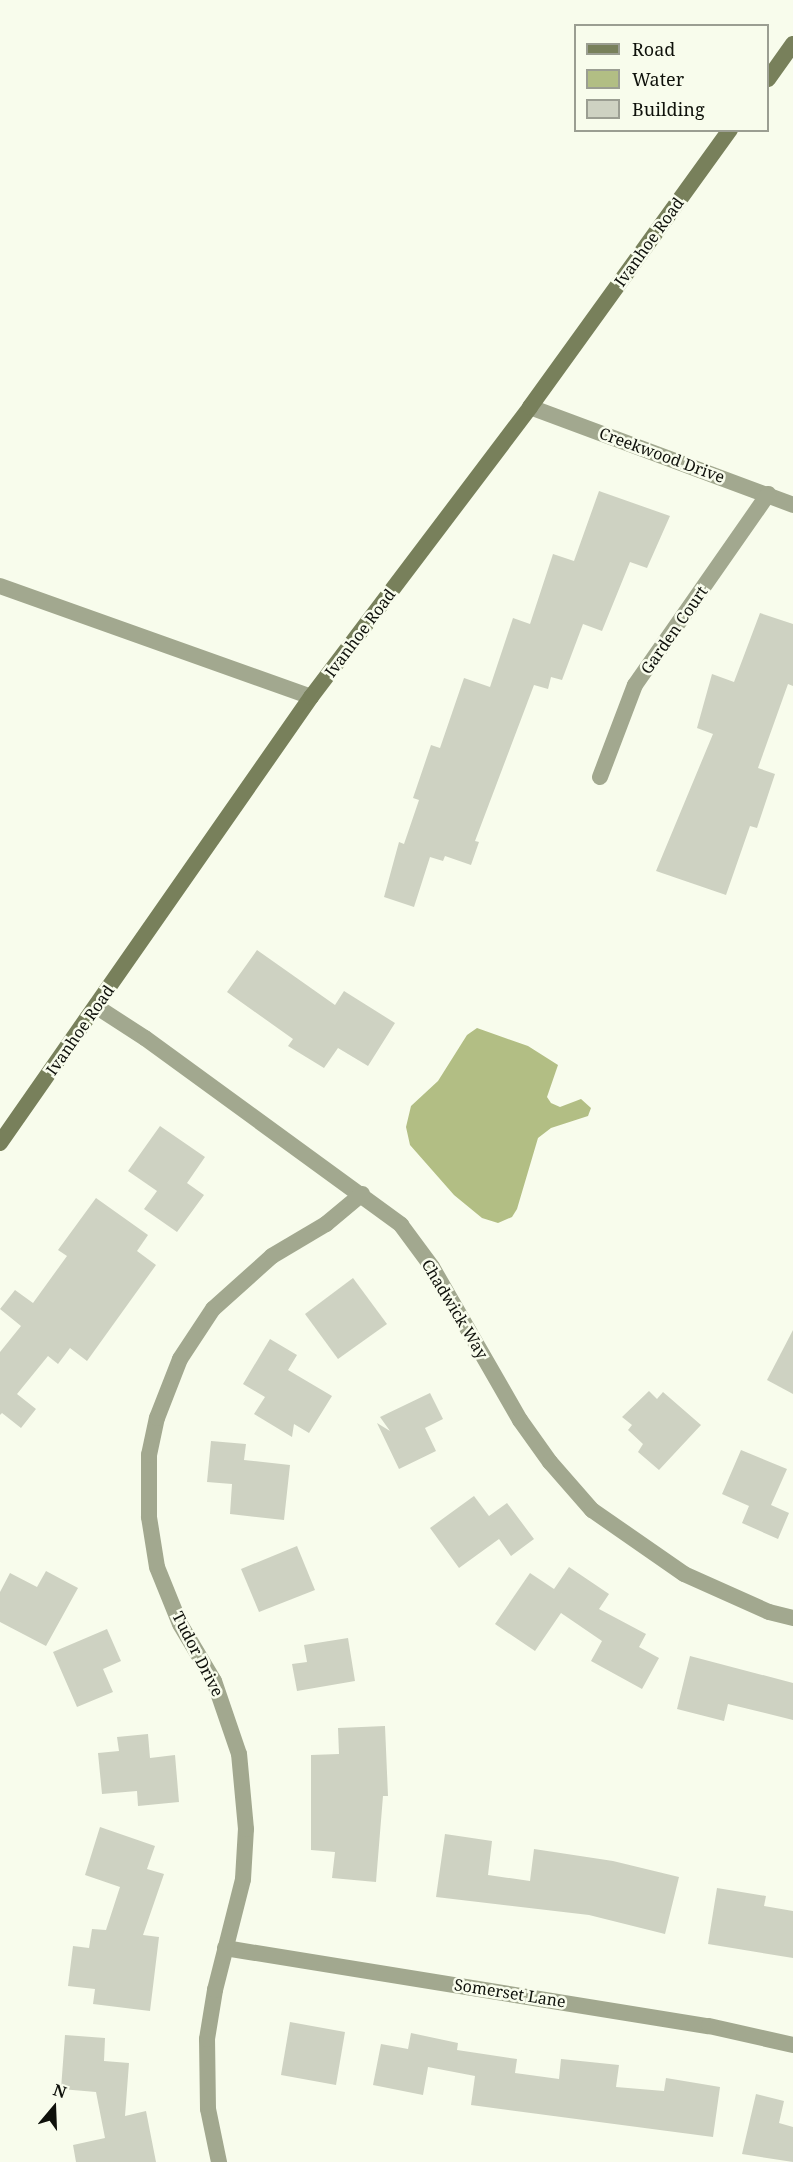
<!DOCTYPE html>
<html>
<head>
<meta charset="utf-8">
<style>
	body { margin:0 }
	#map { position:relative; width:793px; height:2162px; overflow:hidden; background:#f8fcec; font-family:"Noto Serif",serif }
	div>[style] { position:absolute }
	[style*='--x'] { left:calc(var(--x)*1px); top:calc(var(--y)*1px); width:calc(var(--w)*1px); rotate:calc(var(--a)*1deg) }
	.water>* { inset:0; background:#b2be84 }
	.building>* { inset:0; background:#ced2c2 }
	.minor>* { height:16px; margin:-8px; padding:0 8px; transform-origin:8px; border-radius:8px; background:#a2a88f }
	.secondary>* { height:16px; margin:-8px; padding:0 8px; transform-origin:8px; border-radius:8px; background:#78805b }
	span { translate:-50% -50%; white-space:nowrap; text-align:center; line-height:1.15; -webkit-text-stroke:5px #f8fcec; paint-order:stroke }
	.street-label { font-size:16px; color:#0f110b }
	.legend { position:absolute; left:574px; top:24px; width:195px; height:108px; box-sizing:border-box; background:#f8fcec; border:2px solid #9b9e92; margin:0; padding:8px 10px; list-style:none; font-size:18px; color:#0f110b }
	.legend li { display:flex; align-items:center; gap:12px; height:30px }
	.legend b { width:30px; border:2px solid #9b9e92 }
	.north { position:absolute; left:24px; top:2078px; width:60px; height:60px; -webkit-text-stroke:4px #f8fcec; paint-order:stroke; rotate:19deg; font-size:16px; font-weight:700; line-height:24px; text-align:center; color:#0f110b }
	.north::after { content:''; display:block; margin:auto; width:21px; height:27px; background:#0f110b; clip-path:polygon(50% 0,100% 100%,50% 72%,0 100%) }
</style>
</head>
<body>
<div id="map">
	<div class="water">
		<i style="clip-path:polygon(477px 1028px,528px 1046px,558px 1065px,547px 1097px,551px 1103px,560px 1107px,581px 1099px,591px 1108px,588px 1116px,551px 1128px,538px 1138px,517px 1209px,512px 1217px,498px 1223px,482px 1218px,454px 1195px,410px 1145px,406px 1127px,411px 1106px,438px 1081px,467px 1035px)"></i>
	</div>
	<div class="building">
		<i style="clip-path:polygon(599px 491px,670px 516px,647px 568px,630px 562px,602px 631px,583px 624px,562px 680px,551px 677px,548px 689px,534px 685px,475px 841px,479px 842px,471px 865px,445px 856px,443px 861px,430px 857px,414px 907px,384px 897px,399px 842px,404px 844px,419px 800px,413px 798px,431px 745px,440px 748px,464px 678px,490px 687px,513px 618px,530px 624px,553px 554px,574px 561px)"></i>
		<i style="clip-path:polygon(760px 613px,793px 624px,793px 686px,788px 684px,758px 768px,775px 774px,757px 828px,750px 826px,726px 895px,656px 871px,713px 734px,697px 728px,712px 674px,734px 682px)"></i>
		<i style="clip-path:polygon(257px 950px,335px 1005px,344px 991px,395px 1023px,368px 1066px,338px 1048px,324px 1068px,288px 1046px,293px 1039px,227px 992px)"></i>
		<i style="clip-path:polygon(160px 1126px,205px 1157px,187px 1183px,204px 1195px,177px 1232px,144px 1209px,157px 1191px,128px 1171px)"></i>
		<i style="clip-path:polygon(96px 1198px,148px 1235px,137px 1251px,156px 1265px,87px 1361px,70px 1348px,58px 1364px,48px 1356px,17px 1394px,36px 1409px,21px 1428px,2px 1413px,0 1415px,0 1352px,21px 1326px,0 1309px,15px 1290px,33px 1303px,67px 1256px,58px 1250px)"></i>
		<i style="clip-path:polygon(353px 1278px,387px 1324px,338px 1359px,305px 1314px)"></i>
		<i style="clip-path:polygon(793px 1330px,793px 1394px,767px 1380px)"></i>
		<i style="clip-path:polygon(270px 1339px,297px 1355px,288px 1370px,332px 1396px,309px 1433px,294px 1424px,292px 1437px,254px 1414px,265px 1397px,243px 1384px)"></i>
		<i style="clip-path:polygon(649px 1391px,657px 1399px,663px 1392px,701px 1425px,659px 1470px,638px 1452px,643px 1444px,628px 1430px,632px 1425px,622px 1417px)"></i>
		<i style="clip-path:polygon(430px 1393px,443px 1419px,425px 1428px,436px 1451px,399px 1469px,377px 1423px,390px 1431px,380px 1417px)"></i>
		<i style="clip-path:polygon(211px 1441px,246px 1444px,244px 1460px,290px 1465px,284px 1520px,230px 1514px,232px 1484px,207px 1482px)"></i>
		<i style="clip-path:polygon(741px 1450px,787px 1469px,771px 1505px,789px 1513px,778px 1539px,742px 1523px,749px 1506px,722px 1494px)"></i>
		<i style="clip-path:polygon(474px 1496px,489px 1516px,507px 1503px,534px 1539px,511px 1556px,499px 1539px,459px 1568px,430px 1528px)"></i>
		<i style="clip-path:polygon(297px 1546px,315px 1590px,259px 1612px,241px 1569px)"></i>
		<i style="clip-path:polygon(569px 1567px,609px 1594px,599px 1609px,646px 1634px,639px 1647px,659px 1658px,642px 1689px,591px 1661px,602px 1641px,561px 1613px,535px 1651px,495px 1624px,530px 1573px,554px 1589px)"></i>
		<i style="clip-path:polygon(46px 1571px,78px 1588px,46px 1646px,0 1622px,0 1592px,10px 1573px,37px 1587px)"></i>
		<i style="clip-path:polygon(107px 1629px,121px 1661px,103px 1669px,113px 1692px,77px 1707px,53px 1652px)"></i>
		<i style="clip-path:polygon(348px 1638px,355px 1681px,297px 1691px,292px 1664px,307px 1662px,304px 1645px)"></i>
		<i style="clip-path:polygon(690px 1656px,793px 1683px,793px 1720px,728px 1704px,724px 1721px,677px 1709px)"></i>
		<i style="clip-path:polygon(385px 1726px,388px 1796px,383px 1796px,376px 1882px,332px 1878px,335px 1852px,311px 1850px,311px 1755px,339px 1754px,338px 1728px)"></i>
		<i style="clip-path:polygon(148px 1734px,150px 1758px,175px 1755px,179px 1802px,138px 1806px,137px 1791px,102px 1794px,98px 1753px,119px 1751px,117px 1737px)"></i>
		<i style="clip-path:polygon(100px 1827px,155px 1846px,147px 1869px,164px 1874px,143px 1935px,159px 1937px,150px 2011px,93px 2004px,95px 1989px,68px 1986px,73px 1946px,89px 1948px,92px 1929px,106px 1930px,120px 1887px,85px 1875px)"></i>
		<i style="clip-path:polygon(445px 1834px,492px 1841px,488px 1875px,530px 1881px,534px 1849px,613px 1861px,679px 1877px,665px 1934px,589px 1915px,436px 1897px)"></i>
		<i style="clip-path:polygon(717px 1888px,766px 1896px,764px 1906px,793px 1911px,793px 1958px,708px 1944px)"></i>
		<i style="clip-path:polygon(290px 2022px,345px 2032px,336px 2085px,281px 2075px)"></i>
		<i style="clip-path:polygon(411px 2033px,458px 2043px,457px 2050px,517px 2059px,515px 2073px,559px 2079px,561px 2059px,619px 2065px,616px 2087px,664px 2091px,666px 2078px,720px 2087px,713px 2137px,471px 2105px,475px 2076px,428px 2067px,423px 2095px,373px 2085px,381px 2044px,408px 2049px)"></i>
		<i style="clip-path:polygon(65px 2035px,105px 2038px,104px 2061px,129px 2063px,125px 2116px,146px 2111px,156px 2162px,76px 2162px,73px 2145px,105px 2138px,96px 2092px,61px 2089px)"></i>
		<i style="clip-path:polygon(756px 2094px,784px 2101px,779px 2123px,793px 2127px,793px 2162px,742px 2154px)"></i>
	</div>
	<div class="minor">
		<i style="--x:530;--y:407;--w:281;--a:20.4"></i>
		<i style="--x:0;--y:586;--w:330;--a:19.6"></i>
		<i style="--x:600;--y:777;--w:98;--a:-69.2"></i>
		<i style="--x:635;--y:685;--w:233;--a:-55.1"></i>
		<i style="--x:97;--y:1007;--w:57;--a:32.9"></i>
		<i style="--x:145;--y:1038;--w:317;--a:36.1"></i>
		<i style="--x:401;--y:1225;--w:52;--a:53.6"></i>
		<i style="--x:432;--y:1267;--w:177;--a:60.1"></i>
		<i style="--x:520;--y:1420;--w:52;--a:54.5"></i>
		<i style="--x:550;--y:1462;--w:64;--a:48.8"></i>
		<i style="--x:592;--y:1510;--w:112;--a:34.8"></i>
		<i style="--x:684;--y:1574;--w:93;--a:24.1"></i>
		<i style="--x:769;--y:1612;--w:25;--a:14"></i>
		<i style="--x:225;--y:1948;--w:490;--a:9.2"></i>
		<i style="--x:709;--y:2026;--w:86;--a:12.7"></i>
		<i style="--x:219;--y:2162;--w:54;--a:-101.7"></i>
		<i style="--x:208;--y:2109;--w:70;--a:-90.8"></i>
		<i style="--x:207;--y:2039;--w:50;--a:-80.7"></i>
		<i style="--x:215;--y:1990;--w:114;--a:-75.8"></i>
		<i style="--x:243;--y:1879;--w:50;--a:-86.6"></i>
		<i style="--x:246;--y:1829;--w:75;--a:-95.3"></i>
		<i style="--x:239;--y:1754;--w:77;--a:-108.9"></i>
		<i style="--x:214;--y:1681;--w:66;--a:-120.8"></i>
		<i style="--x:180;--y:1624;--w:61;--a:-112"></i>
		<i style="--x:157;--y:1567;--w:51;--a:-99.1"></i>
		<i style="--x:149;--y:1517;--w:62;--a:-90"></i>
		<i style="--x:149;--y:1455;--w:38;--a:-78"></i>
		<i style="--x:157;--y:1418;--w:63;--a:-68.7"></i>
		<i style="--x:180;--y:1359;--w:60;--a:-56.6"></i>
		<i style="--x:213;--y:1309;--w:79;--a:-41.9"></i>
		<i style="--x:272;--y:1256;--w:63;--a:-30.7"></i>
		<i style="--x:326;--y:1224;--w:47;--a:-39.8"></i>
	</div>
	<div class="secondary">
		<i style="--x:768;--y:79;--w:43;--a:-54.5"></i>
		<i style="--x:0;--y:1143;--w:544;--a:-55.11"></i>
		<i style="--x:311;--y:697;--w:363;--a:-52.9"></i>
		<i style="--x:530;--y:407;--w:342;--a:-54.2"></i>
	</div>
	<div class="street-label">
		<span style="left:649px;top:242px;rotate:-54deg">Ivanhoe Road</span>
		<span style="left:662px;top:455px;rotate:20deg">Creekwood Drive</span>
		<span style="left:674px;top:630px;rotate:-55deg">Garden Court</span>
		<span style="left:360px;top:633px;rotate:-53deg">Ivanhoe Road</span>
		<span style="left:80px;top:1030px;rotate:-55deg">Ivanhoe Road</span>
		<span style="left:455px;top:1309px;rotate:59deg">Chadwick Way</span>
		<span style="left:198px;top:1654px;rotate:63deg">Tudor Drive</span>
		<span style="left:510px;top:1993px;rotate:9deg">Somerset Lane</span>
	</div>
	<ul class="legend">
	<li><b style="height:8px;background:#78805b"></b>Road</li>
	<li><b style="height:16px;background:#b2be84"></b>Water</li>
	<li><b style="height:16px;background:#ced2c2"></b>Building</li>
	</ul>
	<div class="north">N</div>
</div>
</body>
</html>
